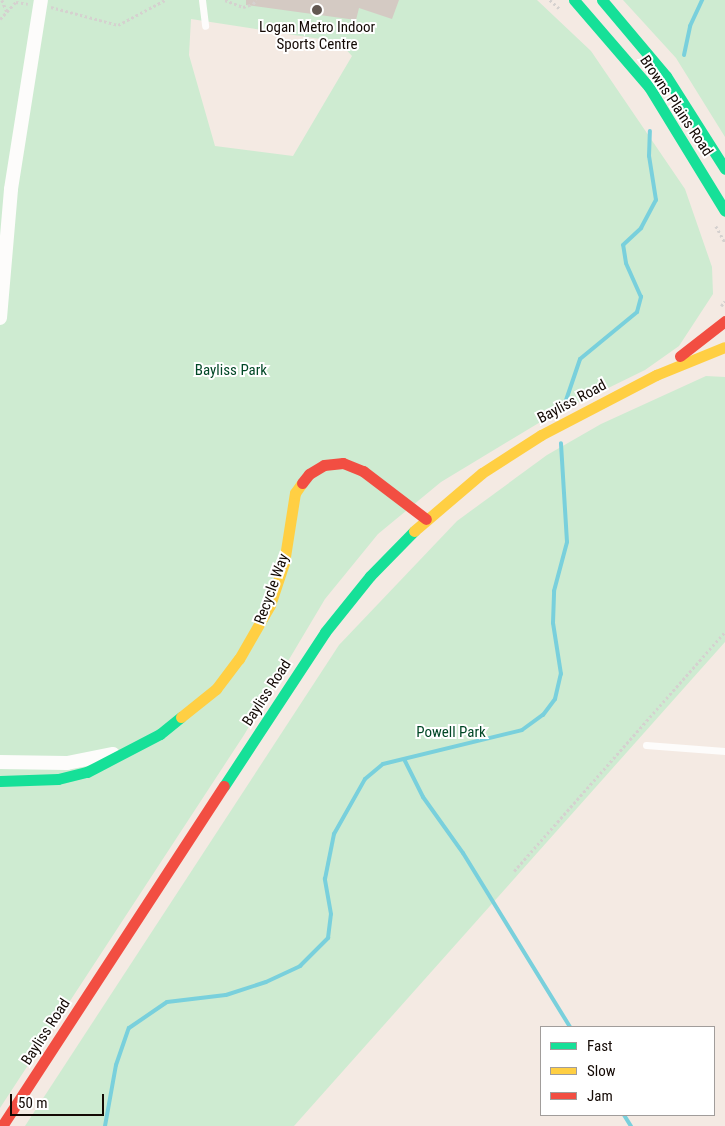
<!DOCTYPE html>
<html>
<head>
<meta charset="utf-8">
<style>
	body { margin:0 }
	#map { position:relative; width:725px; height:1126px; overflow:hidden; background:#f4eae3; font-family:"Roboto Condensed",sans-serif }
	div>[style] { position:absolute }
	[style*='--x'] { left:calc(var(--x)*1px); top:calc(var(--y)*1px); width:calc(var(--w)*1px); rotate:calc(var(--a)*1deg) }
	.green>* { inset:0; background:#ceebd1 }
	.stream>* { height:4px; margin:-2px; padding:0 2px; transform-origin:2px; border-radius:2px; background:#79d0dc }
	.building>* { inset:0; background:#d4cac3 }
	.path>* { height:2.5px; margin-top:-1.25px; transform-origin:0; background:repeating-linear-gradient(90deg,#d5d1cf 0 2.5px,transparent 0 5px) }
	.lane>* { height:7px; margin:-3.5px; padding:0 3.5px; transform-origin:3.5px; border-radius:3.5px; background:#fdfcfb }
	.street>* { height:14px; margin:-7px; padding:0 7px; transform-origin:7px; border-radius:7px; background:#fdfcfb }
	.fast>* { height:11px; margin:-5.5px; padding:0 5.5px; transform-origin:5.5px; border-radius:5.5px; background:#16e098 }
	.slow>* { height:11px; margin:-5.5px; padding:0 5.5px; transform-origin:5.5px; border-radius:5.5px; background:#ffcf43 }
	.jam>* { height:11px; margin:-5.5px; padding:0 5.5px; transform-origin:5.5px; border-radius:5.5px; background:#f24e42 }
	.dots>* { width:14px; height:14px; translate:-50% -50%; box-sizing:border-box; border:2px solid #fff; border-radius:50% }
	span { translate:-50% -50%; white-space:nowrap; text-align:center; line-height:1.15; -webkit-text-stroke:4px #fff; paint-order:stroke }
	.poi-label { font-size:15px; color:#130904 }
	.street-label { font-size:15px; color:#130904 }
	.park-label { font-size:15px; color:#024827 }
	.legend { position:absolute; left:540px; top:1026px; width:175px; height:90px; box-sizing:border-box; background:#fff; border:1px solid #a19d9b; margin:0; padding:6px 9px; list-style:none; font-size:15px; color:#130904 }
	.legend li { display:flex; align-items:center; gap:10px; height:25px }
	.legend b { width:25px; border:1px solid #a19d9b }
	.scale { position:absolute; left:10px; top:1094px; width:94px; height:22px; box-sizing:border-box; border:2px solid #130904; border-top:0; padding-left:6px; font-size:15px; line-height:18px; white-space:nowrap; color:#130904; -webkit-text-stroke:4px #fff; paint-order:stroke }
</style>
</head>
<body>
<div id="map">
	<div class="green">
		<i style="clip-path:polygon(evenodd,0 0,537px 0,591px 51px,685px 189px,712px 267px,713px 294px,679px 346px,645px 370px,547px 418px,441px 482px,378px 534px,325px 599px,244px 735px,0 1108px,0 0,191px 19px,339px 42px,352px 56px,293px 156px,215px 146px,189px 55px,191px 19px)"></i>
		<i style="clip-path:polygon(623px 0,725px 0,725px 137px,676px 58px)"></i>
		<i style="clip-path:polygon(706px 376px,725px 377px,725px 642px,294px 1126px,25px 1126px,339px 645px,457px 521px,547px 455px,601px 424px)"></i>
	</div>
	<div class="stream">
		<i style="--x:684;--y:55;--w:30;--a:-78"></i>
		<i style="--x:690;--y:26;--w:29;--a:-65"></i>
		<i style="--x:562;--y:412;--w:56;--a:-71.2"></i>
		<i style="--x:580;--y:359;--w:74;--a:-39.5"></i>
		<i style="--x:637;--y:312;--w:16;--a:-75"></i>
		<i style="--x:641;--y:297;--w:37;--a:-114"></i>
		<i style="--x:626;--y:263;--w:18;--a:-99"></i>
		<i style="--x:623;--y:245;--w:25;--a:-43"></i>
		<i style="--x:641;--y:228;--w:32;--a:-62"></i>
		<i style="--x:656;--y:200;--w:45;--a:-99"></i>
		<i style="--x:649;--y:156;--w:25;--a:-88"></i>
		<i style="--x:405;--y:761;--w:40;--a:63.4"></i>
		<i style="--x:423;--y:797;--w:69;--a:54.5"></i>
		<i style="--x:463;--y:853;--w:204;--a:58.4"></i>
		<i style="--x:624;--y:1115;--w:13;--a:58"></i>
		<i style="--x:105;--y:1126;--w:62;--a:-79.8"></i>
		<i style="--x:116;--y:1065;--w:39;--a:-71"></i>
		<i style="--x:129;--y:1028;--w:46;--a:-34.4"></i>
		<i style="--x:167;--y:1002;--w:59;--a:-6.8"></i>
		<i style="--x:226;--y:995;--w:42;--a:-18"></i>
		<i style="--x:266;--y:982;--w:38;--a:-25"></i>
		<i style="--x:300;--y:966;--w:40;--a:-45"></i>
		<i style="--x:328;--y:938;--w:24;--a:-83"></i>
		<i style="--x:331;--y:914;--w:36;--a:-100"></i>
		<i style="--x:325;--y:879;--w:46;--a:-78.7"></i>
		<i style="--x:334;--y:834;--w:63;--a:-60.6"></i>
		<i style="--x:365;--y:779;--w:23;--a:-40"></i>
		<i style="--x:383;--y:764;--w:143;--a:-13.7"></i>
		<i style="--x:522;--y:730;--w:26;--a:-36"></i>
		<i style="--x:543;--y:715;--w:20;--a:-53"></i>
		<i style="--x:555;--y:699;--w:26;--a:-77"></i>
		<i style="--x:561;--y:674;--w:52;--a:-98.9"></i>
		<i style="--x:553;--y:623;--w:32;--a:-88"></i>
		<i style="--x:554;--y:591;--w:51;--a:-75.1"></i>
		<i style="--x:567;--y:542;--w:99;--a:-93.5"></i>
	</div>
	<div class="building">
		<i style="clip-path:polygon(246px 0,399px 0,392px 19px,359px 8px,356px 20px,246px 5px)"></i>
	</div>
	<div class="path">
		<i style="--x:2;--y:0;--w:13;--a:67"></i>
		<i style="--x:225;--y:0;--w:19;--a:21"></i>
		<i style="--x:243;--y:7;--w:10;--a:-17"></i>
		<i style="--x:253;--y:4;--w:5;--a:-53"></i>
		<i style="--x:550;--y:0;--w:13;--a:42"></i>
		<i style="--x:51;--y:7;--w:69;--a:15"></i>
		<i style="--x:118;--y:25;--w:53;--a:-28"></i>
		<i style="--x:0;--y:19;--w:23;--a:-47"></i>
		<i style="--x:16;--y:2;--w:12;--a:9"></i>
		<i style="--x:716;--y:226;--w:18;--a:61"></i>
		<i style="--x:721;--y:306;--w:6;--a:-51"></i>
		<i style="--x:514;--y:871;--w:319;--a:-48.6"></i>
	</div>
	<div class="lane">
		<i style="--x:202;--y:0;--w:26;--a:83"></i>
		<i style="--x:646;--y:745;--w:79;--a:4.3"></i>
	</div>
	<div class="street">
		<i style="--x:0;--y:318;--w:129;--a:-85.1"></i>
		<i style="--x:11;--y:189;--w:191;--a:-81"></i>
		<i style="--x:0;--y:762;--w:67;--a:0.9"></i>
		<i style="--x:67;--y:763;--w:47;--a:-11.1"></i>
	</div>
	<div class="fast">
		<i style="--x:574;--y:0;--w:115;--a:49.2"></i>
		<i style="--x:649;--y:87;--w:145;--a:58.5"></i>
		<i style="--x:602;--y:0;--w:99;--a:49.9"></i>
		<i style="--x:666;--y:76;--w:110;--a:57.6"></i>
		<i style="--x:0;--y:781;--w:58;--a:-2"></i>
		<i style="--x:58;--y:779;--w:30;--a:-14"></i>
		<i style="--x:87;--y:772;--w:82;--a:-27.5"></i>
		<i style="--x:160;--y:734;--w:27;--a:-39"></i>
		<i style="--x:224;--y:786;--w:184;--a:-56.7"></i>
		<i style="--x:325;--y:632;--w:72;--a:-51.2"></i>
		<i style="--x:370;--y:576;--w:63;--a:-45.6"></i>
	</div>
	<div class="slow">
		<i style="--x:414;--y:531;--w:89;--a:-40.5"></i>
		<i style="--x:482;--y:473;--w:70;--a:-32.8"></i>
		<i style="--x:541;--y:435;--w:130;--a:-27.6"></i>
		<i style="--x:656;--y:375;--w:74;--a:-22.1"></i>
		<i style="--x:181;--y:717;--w:45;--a:-38.7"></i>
		<i style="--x:216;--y:689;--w:38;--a:-53"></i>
		<i style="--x:239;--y:659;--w:62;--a:-60.1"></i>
		<i style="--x:270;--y:605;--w:44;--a:-71.6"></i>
		<i style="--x:284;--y:563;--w:71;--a:-81.1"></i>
		<i style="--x:295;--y:493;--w:12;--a:-55"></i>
	</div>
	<div class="jam">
		<i style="--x:680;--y:356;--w:57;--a:-37.9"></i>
		<i style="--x:302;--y:483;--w:11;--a:-52"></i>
		<i style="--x:309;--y:474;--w:17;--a:-31"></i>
		<i style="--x:324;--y:465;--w:19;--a:-6"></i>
		<i style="--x:343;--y:463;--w:22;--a:22"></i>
		<i style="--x:363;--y:471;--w:79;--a:37.3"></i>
		<i style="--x:2;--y:1126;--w:406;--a:-56.9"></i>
	</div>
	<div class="dots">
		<i style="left:317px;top:10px;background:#625852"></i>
	</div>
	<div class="poi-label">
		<span style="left:317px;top:36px">Logan Metro Indoor<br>Sports Centre</span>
	</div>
	<div class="street-label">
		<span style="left:676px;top:106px;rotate:56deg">Browns Plains Road</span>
		<span style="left:572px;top:402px;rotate:-28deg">Bayliss Road</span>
		<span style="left:272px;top:589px;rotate:-70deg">Recycle Way</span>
		<span style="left:267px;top:693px;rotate:-57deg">Bayliss Road</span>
		<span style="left:46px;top:1032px;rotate:-57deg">Bayliss Road</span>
	</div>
	<div class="park-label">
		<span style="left:231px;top:371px">Bayliss Park</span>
		<span style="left:451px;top:733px">Powell Park</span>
	</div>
	<ul class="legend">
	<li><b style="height:6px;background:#16e098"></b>Fast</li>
	<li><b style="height:6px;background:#ffcf43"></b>Slow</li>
	<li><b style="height:6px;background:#f24e42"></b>Jam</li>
	</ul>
	<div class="scale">50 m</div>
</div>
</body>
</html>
